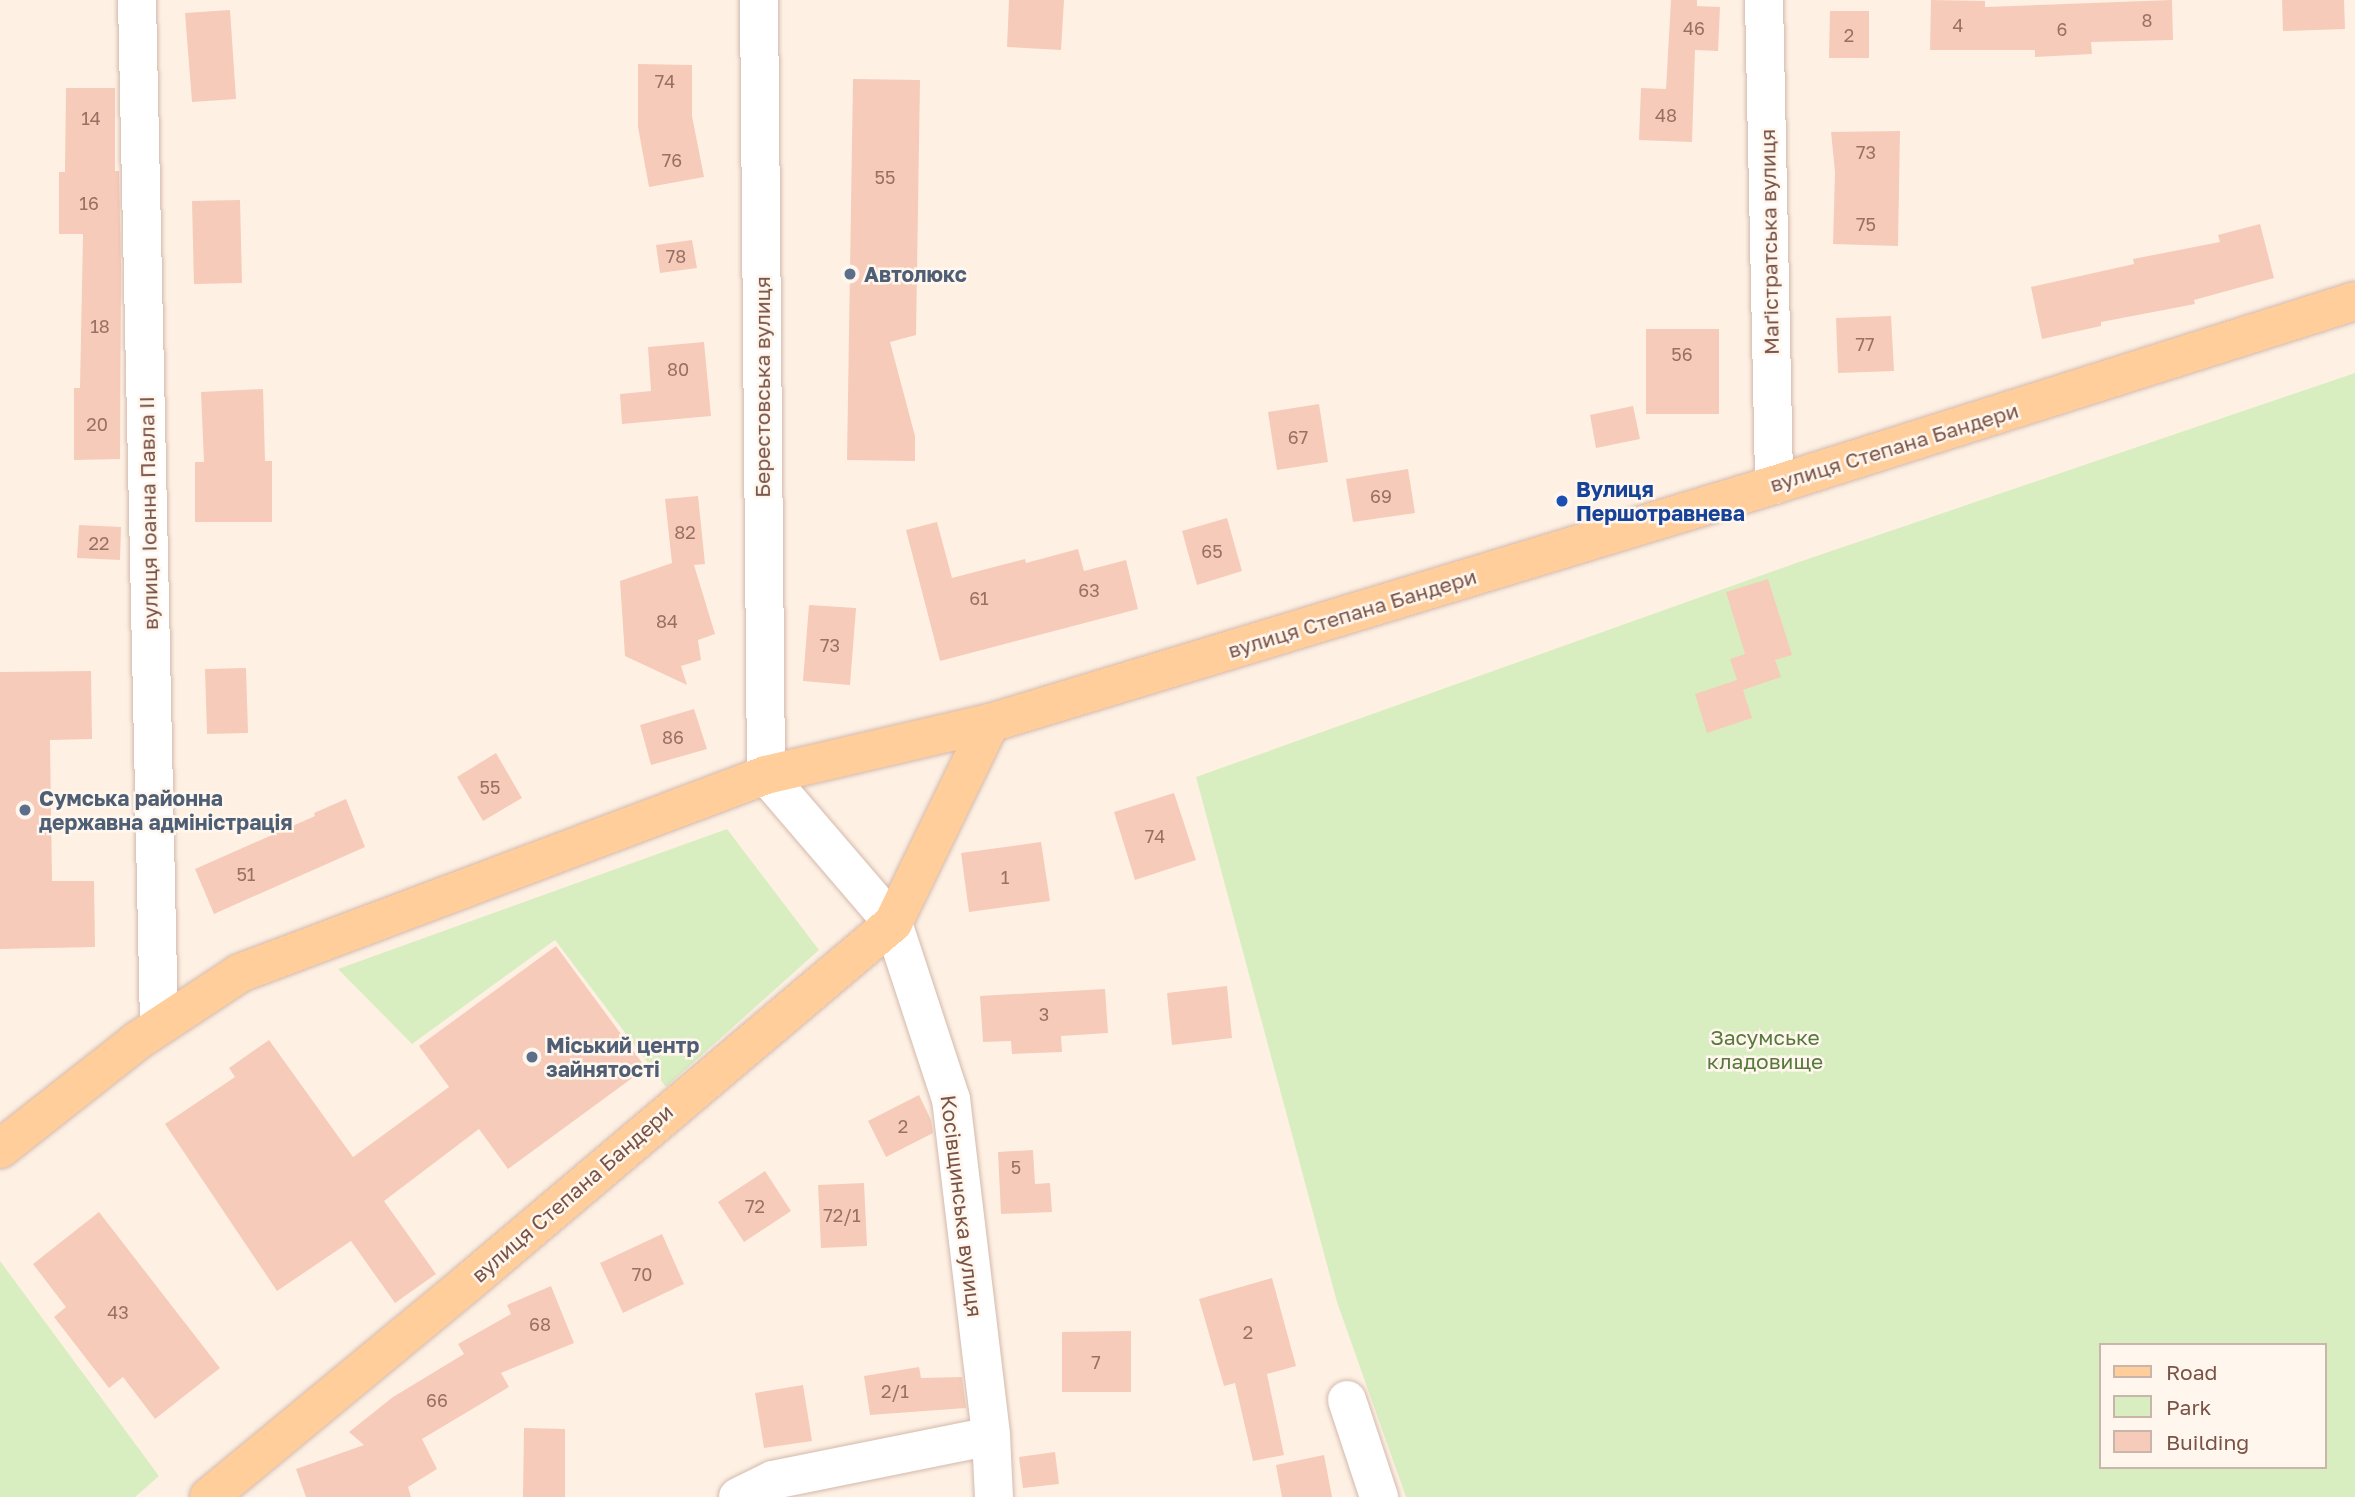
<!DOCTYPE html>
<html>
<head>
<meta charset="utf-8">
<style>
	body { margin:0 }
	#map { position:relative; width:2355px; height:1497px; overflow:hidden; background:#fef1e4; font-family:"Golos Text",sans-serif }
	div>[style] { position:absolute }
	[style*='--x'] { left:calc(var(--x)*1px); top:calc(var(--y)*1px); width:calc(var(--w)*1px); rotate:calc(var(--a)*1deg) }
	.green>* { inset:0; background:#d8eec1 }
	.building>* { inset:0; background:#f6cbb9 }
	.roads { filter:drop-shadow(0 0 2px #d4b9ac) drop-shadow(0 0 2px #d4b9ac) }
	.minor>* { height:38px; margin:-19px; padding:0 19px; transform-origin:19px; border-radius:19px; background:#fff }
	.tertiary>* { height:38px; margin:-19px; padding:0 19px; transform-origin:19px; border-radius:19px; background:#fff }
	.primary>* { height:38px; margin:-19px; padding:0 19px; transform-origin:19px; border-radius:19px; background:#ffce9b }
	.dots>* { width:19px; height:19px; translate:-50% -50%; box-sizing:border-box; border:4px solid #fff6ed; border-radius:50% }
	span { translate:-50% -50%; white-space:nowrap; text-align:center; line-height:1.15; -webkit-text-stroke:5px #fff6ed; paint-order:stroke }
	.number-label { font-size:18px; color:#997164 }
	.number-label span { -webkit-text-stroke-width:0 }
	.street-label { font-size:21px; color:#7a5347 }
	.service-label { font-size:21px; color:#4e5e75; font-weight:700 }
	.left { translate:0 -50%; text-align:left }
	.transit-label { font-size:21px; color:#164399; font-weight:700 }
	.park-label { font-size:21px; color:#557a3b }
	.legend { position:absolute; left:2099px; top:1343px; width:228px; height:126px; box-sizing:border-box; background:#fff6ed; border:2px solid #cab5ab; margin:0; padding:9px 12px; list-style:none; font-size:21px; color:#7a5347 }
	.legend li { display:flex; align-items:center; gap:14px; height:35px }
	.legend b { width:35px; border:2px solid #cab5ab }
</style>
</head>
<body>
<div id="map">
	<div class="green">
		<i style="clip-path:polygon(evenodd,2355px 373px,2355px 1497px,1406px 1497px,1337px 1302px,1196px 777px,1799px 562px,2355px 373px,2101px 1345px,2325px 1345px,2325px 1467px,2101px 1467px,2101px 1345px)"></i>
		<i style="clip-path:polygon(727px 829px,819px 950px,666px 1087px,555px 940px,412px 1044px,338px 969px)"></i>
		<i style="clip-path:polygon(0 1261px,159px 1476px,135px 1497px,0 1497px)"></i>
	</div>
	<div class="building">
		<i style="clip-path:polygon(1009px 0,1064px 0,1061px 50px,1007px 47px)"></i>
		<i style="clip-path:polygon(1671px 0,1697px 0,1697px 6px,1720px 7px,1718px 51px,1695px 50px,1692px 142px,1639px 140px,1641px 88px,1666px 89px)"></i>
		<i style="clip-path:polygon(1931px 0,1985px 1px,1985px 7px,2172px 0,2173px 40px,2091px 42px,2092px 54px,2035px 57px,2035px 50px,1930px 50px)"></i>
		<i style="clip-path:polygon(2282px 0,2344px 0,2345px 29px,2283px 31px)"></i>
		<i style="clip-path:polygon(230px 10px,236px 99px,192px 102px,185px 13px)"></i>
		<i style="clip-path:polygon(1830px 11px,1869px 11px,1869px 58px,1829px 58px)"></i>
		<i style="clip-path:polygon(638px 64px,692px 65px,692px 116px,704px 177px,649px 187px,638px 127px)"></i>
		<i style="clip-path:polygon(853px 79px,920px 80px,916px 335px,890px 342px,915px 436px,915px 461px,847px 460px)"></i>
		<i style="clip-path:polygon(66px 88px,115px 88px,115px 171px,119px 171px,121px 265px,120px 459px,74px 460px,74px 388px,80px 388px,83px 234px,59px 234px,59px 172px,65px 172px)"></i>
		<i style="clip-path:polygon(1900px 131px,1898px 246px,1833px 244px,1835px 172px,1831px 132px)"></i>
		<i style="clip-path:polygon(240px 200px,242px 283px,194px 284px,192px 201px)"></i>
		<i style="clip-path:polygon(2260px 224px,2274px 278px,2194px 300px,2195px 304px,2101px 322px,2101px 326px,2042px 339px,2031px 287px,2134px 264px,2133px 259px,2220px 242px,2218px 235px)"></i>
		<i style="clip-path:polygon(692px 240px,697px 268px,660px 273px,656px 245px)"></i>
		<i style="clip-path:polygon(1891px 316px,1894px 371px,1838px 373px,1836px 318px)"></i>
		<i style="clip-path:polygon(1646px 329px,1719px 329px,1719px 414px,1646px 414px)"></i>
		<i style="clip-path:polygon(704px 342px,711px 416px,622px 424px,620px 394px,651px 391px,648px 347px)"></i>
		<i style="clip-path:polygon(263px 389px,265px 461px,272px 461px,272px 522px,195px 522px,195px 462px,204px 462px,201px 392px)"></i>
		<i style="clip-path:polygon(1319px 404px,1328px 462px,1277px 470px,1268px 412px)"></i>
		<i style="clip-path:polygon(1633px 406px,1640px 439px,1596px 448px,1590px 415px)"></i>
		<i style="clip-path:polygon(1408px 469px,1415px 513px,1353px 522px,1346px 479px)"></i>
		<i style="clip-path:polygon(698px 496px,705px 564px,694px 565px,715px 634px,698px 640px,701px 660px,681px 666px,687px 685px,625px 656px,620px 581px,672px 563px,665px 499px)"></i>
		<i style="clip-path:polygon(1227px 518px,1242px 571px,1197px 585px,1182px 531px)"></i>
		<i style="clip-path:polygon(937px 522px,952px 578px,1025px 559px,1026px 563px,1078px 549px,1084px 571px,1126px 560px,1138px 609px,940px 661px,906px 530px)"></i>
		<i style="clip-path:polygon(79px 525px,121px 527px,120px 560px,77px 558px)"></i>
		<i style="clip-path:polygon(1768px 579px,1792px 655px,1775px 660px,1781px 677px,1743px 690px,1752px 718px,1707px 733px,1695px 694px,1737px 680px,1730px 659px,1745px 654px,1726px 592px)"></i>
		<i style="clip-path:polygon(809px 605px,856px 608px,850px 685px,803px 681px)"></i>
		<i style="clip-path:polygon(246px 668px,248px 733px,207px 734px,205px 669px)"></i>
		<i style="clip-path:polygon(91px 671px,92px 739px,50px 740px,52px 881px,94px 881px,95px 947px,0 949px,0 672px)"></i>
		<i style="clip-path:polygon(694px 709px,707px 749px,651px 765px,640px 725px)"></i>
		<i style="clip-path:polygon(496px 753px,522px 798px,483px 821px,457px 777px)"></i>
		<i style="clip-path:polygon(1174px 793px,1196px 860px,1135px 880px,1114px 812px)"></i>
		<i style="clip-path:polygon(346px 799px,365px 847px,214px 914px,195px 869px,315px 816px,314px 813px)"></i>
		<i style="clip-path:polygon(1041px 842px,1050px 901px,969px 912px,961px 853px)"></i>
		<i style="clip-path:polygon(556px 946px,646px 1068px,508px 1169px,479px 1129px,384px 1201px,436px 1274px,395px 1303px,351px 1241px,277px 1291px,165px 1124px,235px 1077px,229px 1068px,269px 1040px,353px 1157px,449px 1087px,419px 1046px)"></i>
		<i style="clip-path:polygon(1227px 986px,1232px 1038px,1172px 1045px,1167px 993px)"></i>
		<i style="clip-path:polygon(1105px 989px,1108px 1033px,1061px 1036px,1062px 1052px,1012px 1054px,1011px 1041px,983px 1042px,980px 996px)"></i>
		<i style="clip-path:polygon(919px 1095px,931px 1120px,933px 1133px,886px 1157px,868px 1121px)"></i>
		<i style="clip-path:polygon(1033px 1150px,1035px 1184px,1050px 1183px,1052px 1212px,1001px 1214px,998px 1152px)"></i>
		<i style="clip-path:polygon(765px 1171px,791px 1211px,744px 1242px,718px 1202px)"></i>
		<i style="clip-path:polygon(864px 1183px,867px 1246px,821px 1248px,818px 1185px)"></i>
		<i style="clip-path:polygon(99px 1212px,220px 1368px,155px 1419px,123px 1377px,109px 1388px,54px 1317px,66px 1307px,33px 1264px)"></i>
		<i style="clip-path:polygon(662px 1234px,684px 1284px,623px 1313px,600px 1263px)"></i>
		<i style="clip-path:polygon(1272px 1278px,1296px 1366px,1267px 1374px,1284px 1455px,1253px 1461px,1235px 1383px,1224px 1386px,1199px 1299px)"></i>
		<i style="clip-path:polygon(551px 1286px,574px 1343px,501px 1373px,509px 1387px,422px 1439px,437px 1469px,408px 1487px,411px 1497px,306px 1497px,296px 1469px,364px 1445px,349px 1432px,393px 1397px,464px 1354px,458px 1344px,511px 1314px,507px 1305px)"></i>
		<i style="clip-path:polygon(1131px 1331px,1131px 1392px,1062px 1392px,1062px 1332px)"></i>
		<i style="clip-path:polygon(919px 1367px,921px 1378px,962px 1377px,966px 1408px,870px 1415px,864px 1376px)"></i>
		<i style="clip-path:polygon(803px 1385px,812px 1441px,764px 1448px,755px 1393px)"></i>
		<i style="clip-path:polygon(524px 1428px,565px 1429px,565px 1497px,523px 1497px)"></i>
		<i style="clip-path:polygon(1055px 1452px,1059px 1484px,1023px 1488px,1019px 1457px)"></i>
		<i style="clip-path:polygon(1324px 1455px,1332px 1497px,1282px 1497px,1276px 1465px)"></i>
	</div>
	<div class="roads">
		<div class="minor">
			<i style="--x:137;--y:0;--w:1025;--a:88.77"></i>
			<i style="--x:1347;--y:1400;--w:102;--a:71.7"></i>
			<i style="--x:738;--y:1497;--w:39;--a:-26"></i>
			<i style="--x:773;--y:1480;--w:222;--a:-11.4"></i>
		</div>
		<div class="tertiary">
			<i style="--x:759;--y:0;--w:775;--a:89.48"></i>
			<i style="--x:766;--y:775;--w:195;--a:49.4"></i>
			<i style="--x:893;--y:923;--w:185;--a:71.8"></i>
			<i style="--x:951;--y:1099;--w:339;--a:83.2"></i>
			<i style="--x:991;--y:1436;--w:61;--a:87.2"></i>
			<i style="--x:1764;--y:0;--w:485;--a:88.8"></i>
		</div>
		<div class="primary">
			<i style="--x:0;--y:1149;--w:174;--a:-38.2"></i>
			<i style="--x:137;--y:1041;--w:123;--a:-33.4"></i>
			<i style="--x:240;--y:973;--w:562;--a:-20.63"></i>
			<i style="--x:766;--y:775;--w:230;--a:-13.1"></i>
			<i style="--x:990;--y:723;--w:819;--a:-16.89"></i>
			<i style="--x:1774;--y:485;--w:609;--a:-17.57"></i>
			<i style="--x:209;--y:1497;--w:339;--a:-39.6"></i>
			<i style="--x:470;--y:1281;--w:554;--a:-40.24"></i>
			<i style="--x:893;--y:923;--w:222;--a:-64.1"></i>
		</div>
	</div>
	<div class="dots">
		<i style="left:850px;top:274px;background:#5c6f8a"></i>
		<i style="left:1562px;top:501px;background:#1a4fb4"></i>
		<i style="left:25px;top:810px;background:#5c6f8a"></i>
		<i style="left:532px;top:1057px;background:#5c6f8a"></i>
	</div>
	<div class="number-label">
		<span style="left:2147px;top:20px">8</span>
		<span style="left:1958px;top:25px">4</span>
		<span style="left:1694px;top:28px">46</span>
		<span style="left:2062px;top:29px">6</span>
		<span style="left:1849px;top:35px">2</span>
		<span style="left:665px;top:81px">74</span>
		<span style="left:1666px;top:115px">48</span>
		<span style="left:91px;top:118px">14</span>
		<span style="left:1866px;top:152px">73</span>
		<span style="left:672px;top:160px">76</span>
		<span style="left:885px;top:177px">55</span>
		<span style="left:89px;top:203px">16</span>
		<span style="left:1866px;top:224px">75</span>
		<span style="left:676px;top:256px">78</span>
		<span style="left:100px;top:326px">18</span>
		<span style="left:1865px;top:344px">77</span>
		<span style="left:1682px;top:354px">56</span>
		<span style="left:678px;top:369px">80</span>
		<span style="left:97px;top:424px">20</span>
		<span style="left:1298px;top:437px">67</span>
		<span style="left:1381px;top:496px">69</span>
		<span style="left:685px;top:532px">82</span>
		<span style="left:99px;top:543px">22</span>
		<span style="left:1212px;top:551px">65</span>
		<span style="left:1089px;top:590px">63</span>
		<span style="left:979px;top:598px">61</span>
		<span style="left:667px;top:621px">84</span>
		<span style="left:830px;top:645px">73</span>
		<span style="left:673px;top:737px">86</span>
		<span style="left:490px;top:787px">55</span>
		<span style="left:1155px;top:836px">74</span>
		<span style="left:246px;top:874px">51</span>
		<span style="left:1005px;top:877px">1</span>
		<span style="left:1044px;top:1014px">3</span>
		<span style="left:903px;top:1126px">2</span>
		<span style="left:1016px;top:1167px">5</span>
		<span style="left:755px;top:1206px">72</span>
		<span style="left:842px;top:1215px">72/1</span>
		<span style="left:642px;top:1274px">70</span>
		<span style="left:118px;top:1312px">43</span>
		<span style="left:540px;top:1324px">68</span>
		<span style="left:1248px;top:1332px">2</span>
		<span style="left:1096px;top:1362px">7</span>
		<span style="left:895px;top:1391px">2/1</span>
		<span style="left:437px;top:1400px">66</span>
	</div>
	<div class="street-label">
		<span style="left:1769px;top:242px;rotate:-91deg">Маґістратська вулиця</span>
		<span style="left:762px;top:387px;rotate:-90deg">Берестовська вулиця</span>
		<span style="left:1894px;top:447px;rotate:-17deg">вулиця Степана Бандери</span>
		<span style="left:148px;top:513px;rotate:-91deg">вулиця Іоанна Павла II</span>
		<span style="left:1352px;top:613px;rotate:-17deg">вулиця Степана Бандери</span>
		<span style="left:572px;top:1193px;rotate:-41deg">вулиця Степана Бандери</span>
		<span style="left:962px;top:1206px;rotate:83deg">Косівщинська вулиця</span>
	</div>
	<div class="service-label">
		<span class="left" style="left:864px;top:274px">Автолюкс</span>
		<span class="left" style="left:39px;top:810px">Сумська районна<br>державна адміністрація</span>
		<span class="left" style="left:546px;top:1057px">Міський центр<br>зайнятості</span>
	</div>
	<div class="transit-label">
		<span class="left" style="left:1576px;top:501px">Вулиця<br>Першотравнева</span>
	</div>
	<div class="park-label">
		<span style="left:1765px;top:1049px">Засумське<br>кладовище</span>
	</div>
	<ul class="legend">
	<li><b style="height:9px;background:#ffce9b"></b>Road</li>
	<li><b style="height:19px;background:#d8eec1"></b>Park</li>
	<li><b style="height:19px;background:#f6cbb9"></b>Building</li>
	</ul>
</div>
</body>
</html>
